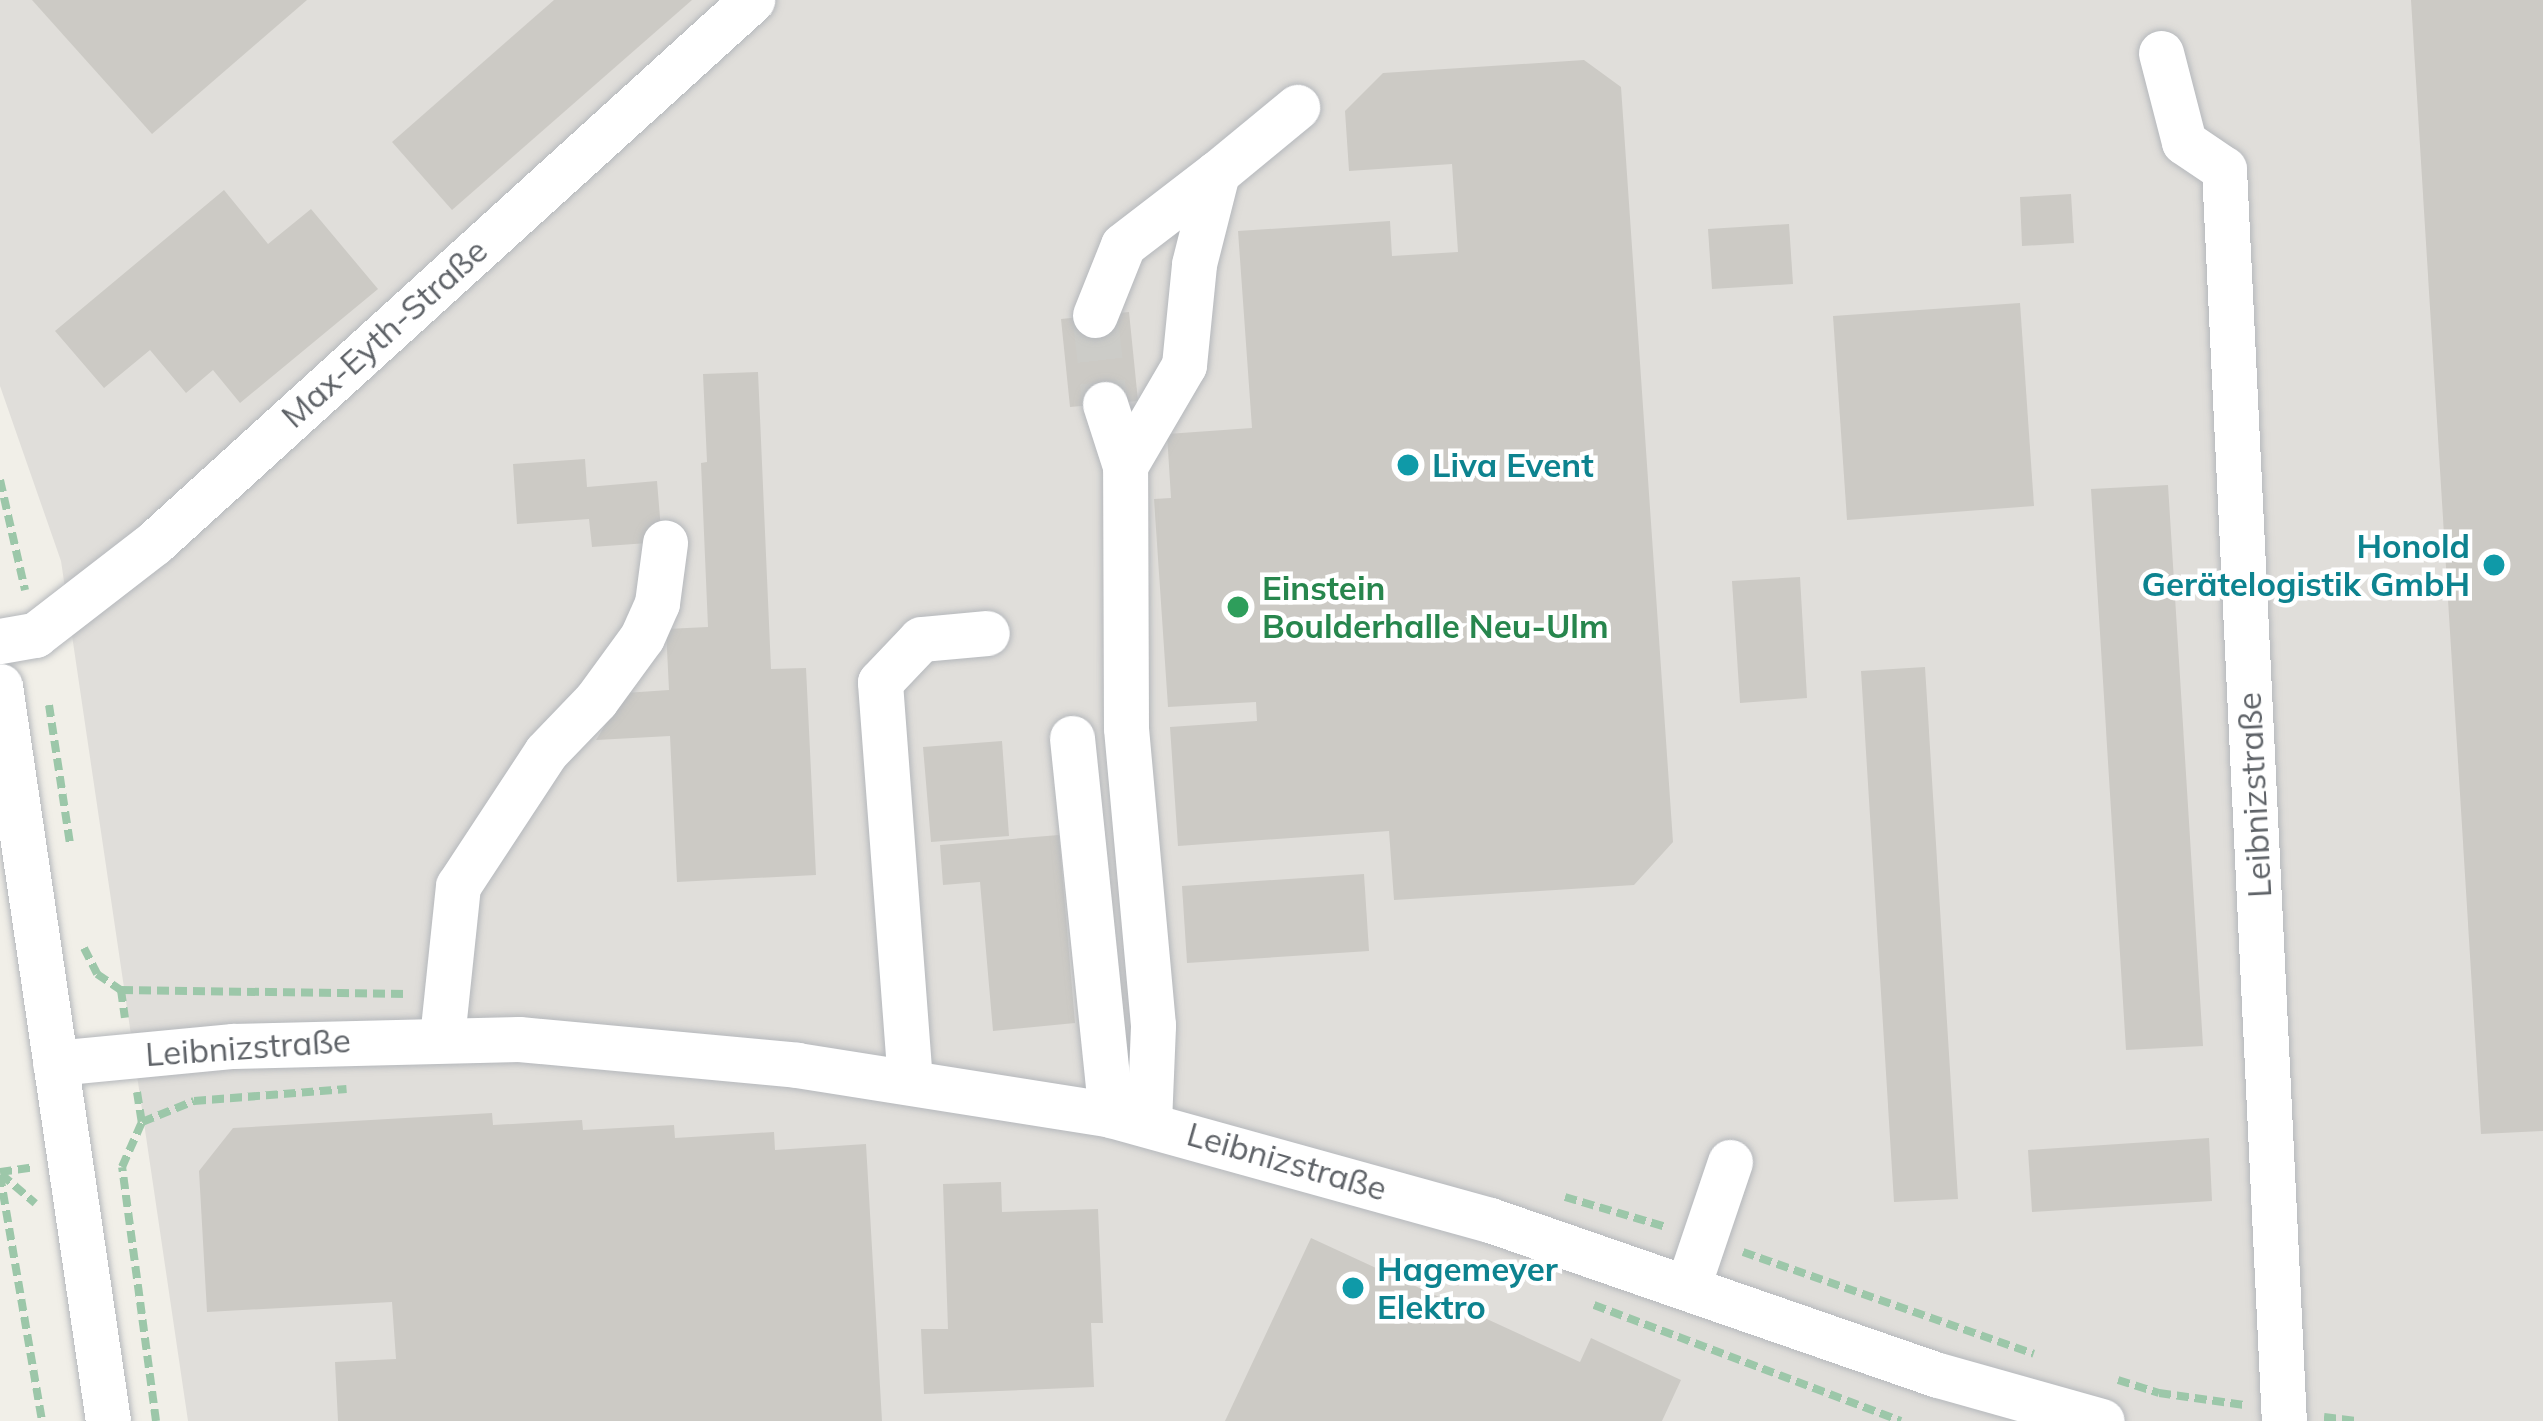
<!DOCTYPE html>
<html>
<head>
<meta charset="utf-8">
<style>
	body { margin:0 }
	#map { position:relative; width:2543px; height:1421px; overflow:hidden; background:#f1efe8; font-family:Mulish,sans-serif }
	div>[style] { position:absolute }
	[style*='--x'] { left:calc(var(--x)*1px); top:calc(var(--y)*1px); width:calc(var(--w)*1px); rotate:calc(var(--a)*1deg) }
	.industrial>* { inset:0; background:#e0deda }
	.building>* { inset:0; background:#cccac5 }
	.minor-tunnel>* { height:45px; margin-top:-22.5px; transform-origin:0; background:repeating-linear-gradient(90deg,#ccccc8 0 45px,transparent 0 67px) }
	.path>* { height:8px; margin-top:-4px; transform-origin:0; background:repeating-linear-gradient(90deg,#9cc7a9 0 12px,transparent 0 18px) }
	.roads { filter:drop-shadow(0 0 3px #b5b8bc) drop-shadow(0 0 3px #b5b8bc) }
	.minor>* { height:45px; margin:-22.5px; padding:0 22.5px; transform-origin:22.5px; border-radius:22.5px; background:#fff }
	.dots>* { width:33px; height:33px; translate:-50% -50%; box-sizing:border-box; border:6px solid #fff; border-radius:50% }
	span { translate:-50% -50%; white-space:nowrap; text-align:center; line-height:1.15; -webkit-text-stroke:9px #fff; paint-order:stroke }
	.street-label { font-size:33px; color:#5f6368 }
	.culture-label { font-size:33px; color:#0d838f; font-weight:700 }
	.left { translate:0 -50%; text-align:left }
	.right { translate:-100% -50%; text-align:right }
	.leisure-label { font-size:33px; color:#27864d; font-weight:700 }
</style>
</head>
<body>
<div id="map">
	<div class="industrial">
		<i style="clip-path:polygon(0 0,2543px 0,2543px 1421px,188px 1421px,61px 561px,0 386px)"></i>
	</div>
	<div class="building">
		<i style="clip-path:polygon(32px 0,307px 0,152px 134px)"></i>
		<i style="clip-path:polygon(554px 0,692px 0,452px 210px,392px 142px)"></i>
		<i style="clip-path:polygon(2411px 0,2543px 0,2543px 1131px,2481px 1134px)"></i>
		<i style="clip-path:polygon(1584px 60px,1621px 87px,1673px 842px,1634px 885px,1394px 900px,1389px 831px,1178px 846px,1170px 727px,1257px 721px,1256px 702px,1168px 707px,1154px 499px,1171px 498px,1167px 434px,1252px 428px,1238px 231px,1390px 221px,1392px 256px,1458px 252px,1452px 164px,1349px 171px,1345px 111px,1383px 73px)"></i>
		<i style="clip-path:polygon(224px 190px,268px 244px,311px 209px,378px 289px,240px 403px,213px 370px,186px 393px,150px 350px,104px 388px,55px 331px)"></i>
		<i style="clip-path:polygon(2071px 194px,2074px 243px,2022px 246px,2020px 197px)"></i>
		<i style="clip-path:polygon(1789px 224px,1793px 284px,1712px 289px,1708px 229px)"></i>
		<i style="clip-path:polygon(2020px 303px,2034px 506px,1847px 520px,1833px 316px)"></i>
		<i style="clip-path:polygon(1129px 312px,1138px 401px,1070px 407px,1061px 319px)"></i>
		<i style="clip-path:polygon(758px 372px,771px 669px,806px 668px,816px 875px,677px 882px,670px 736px,596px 740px,625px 693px,669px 690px,666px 629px,708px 627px,701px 463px,707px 462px,703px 374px)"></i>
		<i style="clip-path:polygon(585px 459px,587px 487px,657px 481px,662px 542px,592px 547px,589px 519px,517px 524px,513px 464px)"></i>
		<i style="clip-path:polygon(2168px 485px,2203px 1046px,2126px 1050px,2091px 489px)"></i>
		<i style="clip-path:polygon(1800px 577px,1807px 698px,1740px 703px,1732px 581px)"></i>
		<i style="clip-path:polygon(1925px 667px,1958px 1199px,1894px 1202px,1861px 671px)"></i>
		<i style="clip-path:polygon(1002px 741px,1009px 836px,931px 842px,923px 747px)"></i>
		<i style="clip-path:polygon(1059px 835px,1075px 1023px,993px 1031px,980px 882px,943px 885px,940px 845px)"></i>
		<i style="clip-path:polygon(1364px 874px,1369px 951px,1187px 963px,1182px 886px)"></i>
		<i style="clip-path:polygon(492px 1113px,493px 1125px,582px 1120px,583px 1130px,674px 1125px,675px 1138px,774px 1132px,775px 1150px,866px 1144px,882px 1421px,338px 1421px,335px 1362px,396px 1359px,392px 1302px,207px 1312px,199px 1171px,233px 1128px)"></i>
		<i style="clip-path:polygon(2209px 1138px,2212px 1201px,2032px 1212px,2028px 1150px)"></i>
		<i style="clip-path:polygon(1001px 1182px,1002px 1212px,1098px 1209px,1103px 1323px,1091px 1323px,1094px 1387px,924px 1394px,921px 1329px,948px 1329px,943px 1184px)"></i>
		<i style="clip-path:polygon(1311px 1238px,1580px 1362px,1591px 1338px,1681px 1380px,1662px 1421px,1225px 1421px)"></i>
	</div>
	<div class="minor-tunnel">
		<i style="--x:1095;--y:315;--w:90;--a:83.6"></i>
	</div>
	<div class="path">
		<i style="--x:0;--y:480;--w:113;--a:77.2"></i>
		<i style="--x:49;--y:705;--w:141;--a:81.4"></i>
		<i style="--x:84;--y:948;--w:29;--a:63"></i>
		<i style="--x:97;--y:974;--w:29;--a:34"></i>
		<i style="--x:121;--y:990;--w:287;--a:0.8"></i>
		<i style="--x:121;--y:990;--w:28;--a:82"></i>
		<i style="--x:137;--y:1092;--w:30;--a:81"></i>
		<i style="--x:0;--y:1172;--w:34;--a:-8"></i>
		<i style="--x:1;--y:1174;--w:45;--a:40.5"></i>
		<i style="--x:0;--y:1175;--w:250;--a:80.3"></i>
		<i style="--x:1565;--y:1197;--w:105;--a:16.5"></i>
		<i style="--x:1743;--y:1252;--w:308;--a:19.3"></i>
		<i style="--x:1594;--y:1305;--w:328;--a:20.7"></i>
		<i style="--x:2118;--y:1380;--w:43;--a:17.6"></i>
		<i style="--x:2159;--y:1393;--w:86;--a:8"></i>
		<i style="--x:2324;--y:1417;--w:34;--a:7"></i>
		<i style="--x:156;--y:1421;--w:256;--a:-97.6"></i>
		<i style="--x:122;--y:1167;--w:49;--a:-66"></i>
		<i style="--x:142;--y:1122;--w:56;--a:-22"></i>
		<i style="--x:194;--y:1101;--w:153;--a:-4.5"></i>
	</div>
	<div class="roads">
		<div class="minor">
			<i style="--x:2161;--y:53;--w:92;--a:75.5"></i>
			<i style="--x:2184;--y:142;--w:48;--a:34"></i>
			<i style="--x:2224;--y:169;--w:1253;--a:87.26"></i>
			<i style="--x:1095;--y:315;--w:75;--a:-68.2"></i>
			<i style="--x:1123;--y:245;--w:118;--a:-37.5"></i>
			<i style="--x:1105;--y:404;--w:65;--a:72.1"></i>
			<i style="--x:0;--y:641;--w:36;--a:-10"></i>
			<i style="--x:35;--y:635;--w:150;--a:-37.7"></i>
			<i style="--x:154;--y:543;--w:808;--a:-42.24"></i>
			<i style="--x:0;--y:686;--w:743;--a:81.64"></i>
			<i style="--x:1072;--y:738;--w:379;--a:84.1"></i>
			<i style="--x:442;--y:1038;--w:153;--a:-84"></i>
			<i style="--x:458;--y:886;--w:160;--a:-56.7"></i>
			<i style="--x:546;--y:752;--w:72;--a:-46.1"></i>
			<i style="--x:596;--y:700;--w:78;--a:-53.9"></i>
			<i style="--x:642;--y:637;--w:37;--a:-66"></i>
			<i style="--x:657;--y:603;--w:61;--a:-82.4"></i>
			<i style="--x:55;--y:1063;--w:179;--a:-5.5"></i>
			<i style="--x:233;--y:1046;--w:286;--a:-1.4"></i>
			<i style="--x:519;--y:1039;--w:279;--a:5.3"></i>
			<i style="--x:797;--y:1065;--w:318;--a:9"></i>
			<i style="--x:1111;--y:1115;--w:393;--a:15.5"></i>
			<i style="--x:1490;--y:1220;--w:474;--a:19.1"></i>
			<i style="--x:1938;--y:1375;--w:170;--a:15.7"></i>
			<i style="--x:910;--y:1082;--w:401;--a:-94.3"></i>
			<i style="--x:880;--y:682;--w:59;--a:-46.4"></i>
			<i style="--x:921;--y:639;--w:66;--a:-5.2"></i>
			<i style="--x:1149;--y:1122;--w:97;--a:-87.6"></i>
			<i style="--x:1153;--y:1025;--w:298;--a:-95.2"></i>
			<i style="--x:1126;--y:728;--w:262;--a:-90.2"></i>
			<i style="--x:1125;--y:466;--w:117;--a:-59.7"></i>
			<i style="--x:1184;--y:365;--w:101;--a:-84.3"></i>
			<i style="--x:1194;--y:264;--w:94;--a:-75.8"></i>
			<i style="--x:1217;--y:173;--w:104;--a:-39.5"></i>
			<i style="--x:1688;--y:1286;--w:131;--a:-71.3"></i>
		</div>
	</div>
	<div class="dots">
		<i style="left:1408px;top:465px;background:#0f9aa8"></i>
		<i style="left:2494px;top:565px;background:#0f9aa8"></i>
		<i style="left:1238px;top:607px;background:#2e9e5b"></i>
		<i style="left:1353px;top:1288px;background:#0f9aa8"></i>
	</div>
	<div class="street-label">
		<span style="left:384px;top:333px;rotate:-42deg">Max-Eyth-Straße</span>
		<span style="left:2254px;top:795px;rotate:-93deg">Leibnizstraße</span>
		<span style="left:248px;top:1047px;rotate:-4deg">Leibnizstraße</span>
		<span style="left:1287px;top:1161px;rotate:16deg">Leibnizstraße</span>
	</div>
	<div class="culture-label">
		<span class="left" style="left:1432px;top:465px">Liva Event</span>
		<span class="right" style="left:2470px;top:565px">Honold<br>Gerätelogistik GmbH</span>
		<span class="left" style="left:1377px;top:1288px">Hagemeyer<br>Elektro</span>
	</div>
	<div class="leisure-label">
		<span class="left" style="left:1262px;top:607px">Einstein<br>Boulderhalle Neu-Ulm</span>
	</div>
</div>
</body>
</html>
